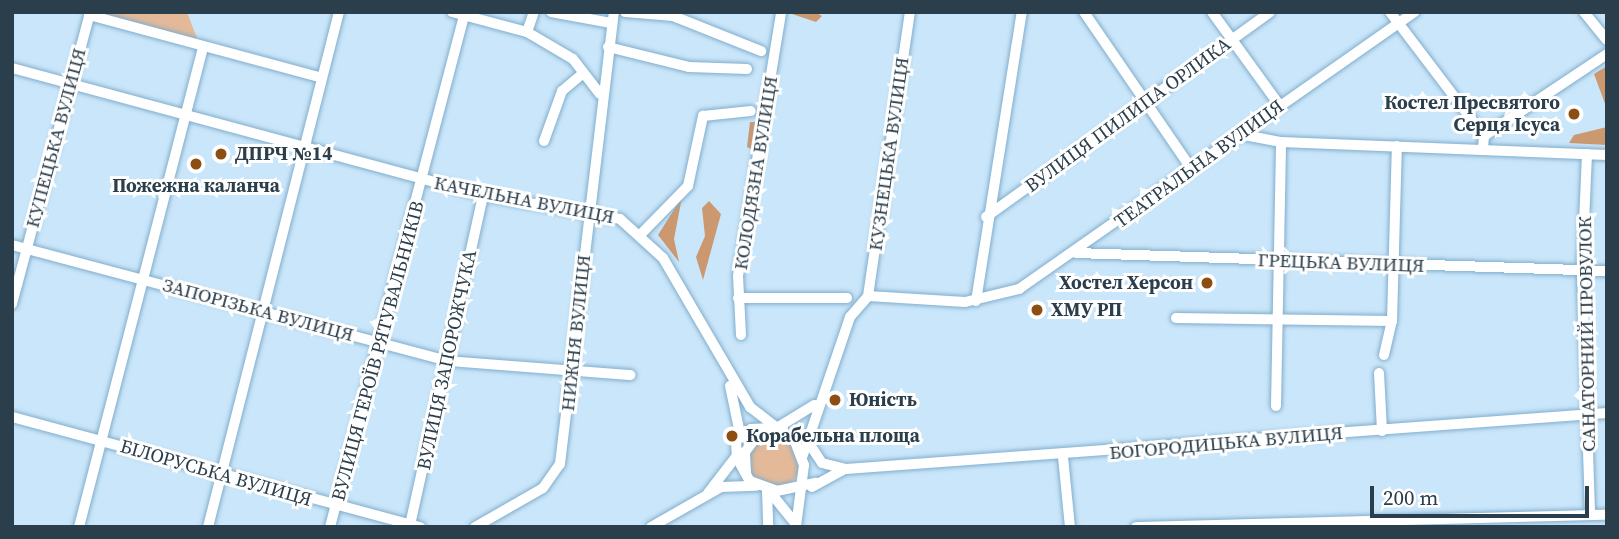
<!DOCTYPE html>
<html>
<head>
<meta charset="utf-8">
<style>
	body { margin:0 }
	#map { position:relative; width:1619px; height:539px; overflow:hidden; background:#cae6fa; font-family:"Source Serif 4",serif }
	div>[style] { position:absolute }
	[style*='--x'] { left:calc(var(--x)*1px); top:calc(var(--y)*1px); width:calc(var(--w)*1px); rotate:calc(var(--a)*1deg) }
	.green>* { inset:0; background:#e3b999 }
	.round { border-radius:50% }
	.forest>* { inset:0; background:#cb986f }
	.roads { filter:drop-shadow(0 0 2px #81aecd) drop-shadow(0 0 2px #81aecd) }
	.minor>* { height:10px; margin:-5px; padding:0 5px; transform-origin:5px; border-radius:5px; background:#fff }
	.dots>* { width:19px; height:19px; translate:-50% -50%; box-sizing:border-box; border:4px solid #fff; border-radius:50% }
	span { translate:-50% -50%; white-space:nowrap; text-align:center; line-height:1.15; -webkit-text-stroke:6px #fff; paint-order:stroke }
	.poi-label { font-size:19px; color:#2b3e4b; font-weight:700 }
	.right { translate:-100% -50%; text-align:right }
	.left { translate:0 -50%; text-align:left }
	.street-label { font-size:19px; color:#2b3e4b }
	.frame { position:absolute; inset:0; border:14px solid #2b3e4b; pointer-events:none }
	.scale { position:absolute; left:1370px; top:486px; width:219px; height:32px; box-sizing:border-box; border:4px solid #2b3e4b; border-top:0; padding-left:9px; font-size:21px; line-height:24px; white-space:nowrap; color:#2b3e4b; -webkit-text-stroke:5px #fff; paint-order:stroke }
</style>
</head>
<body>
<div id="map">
	<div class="green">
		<i style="clip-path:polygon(96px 12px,187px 12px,198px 41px)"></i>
		<i class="round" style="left:749px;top:436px;width:52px;height:52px"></i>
	</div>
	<div class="forest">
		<i style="clip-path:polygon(786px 12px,815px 12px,822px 16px,816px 22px)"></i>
		<i style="clip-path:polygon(1607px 66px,1607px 109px,1594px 74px)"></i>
		<i style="clip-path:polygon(750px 122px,758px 122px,753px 150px,747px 147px)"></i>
		<i style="clip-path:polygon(1607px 127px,1607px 145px,1569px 143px,1574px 135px)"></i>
		<i style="clip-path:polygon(682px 197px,674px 239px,679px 262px,658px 235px)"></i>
		<i style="clip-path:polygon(709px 201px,721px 214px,703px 280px,696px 257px,705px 236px,702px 208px)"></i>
	</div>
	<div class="roads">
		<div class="minor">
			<i style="--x:452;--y:12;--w:78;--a:14.9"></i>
			<i style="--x:527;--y:32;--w:53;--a:30.4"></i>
			<i style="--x:573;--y:59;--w:44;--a:52.4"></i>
			<i style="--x:551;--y:12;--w:61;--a:10.4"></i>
			<i style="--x:625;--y:12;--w:48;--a:4.8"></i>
			<i style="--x:673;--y:16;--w:95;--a:21.7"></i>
			<i style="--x:1084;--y:12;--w:189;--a:55.6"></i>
			<i style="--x:1212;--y:12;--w:116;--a:54.1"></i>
			<i style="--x:1390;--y:12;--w:156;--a:52.8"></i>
			<i style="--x:1584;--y:12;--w:36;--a:51"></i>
			<i style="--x:89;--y:15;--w:241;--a:15.1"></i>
			<i style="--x:527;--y:32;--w:21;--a:-71"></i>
			<i style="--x:608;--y:47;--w:83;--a:13.9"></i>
			<i style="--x:689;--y:67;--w:58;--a:2"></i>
			<i style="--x:12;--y:68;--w:488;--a:15.1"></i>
			<i style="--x:483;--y:195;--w:139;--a:9.9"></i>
			<i style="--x:620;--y:219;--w:58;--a:42.2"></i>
			<i style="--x:663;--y:258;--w:173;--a:59.7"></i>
			<i style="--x:750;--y:407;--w:44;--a:37.6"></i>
			<i style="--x:1239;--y:134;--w:43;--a:10.8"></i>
			<i style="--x:1281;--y:142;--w:326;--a:2.3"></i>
			<i style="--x:544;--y:141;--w:53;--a:-70.2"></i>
			<i style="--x:562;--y:91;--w:26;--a:-40"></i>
			<i style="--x:1483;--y:149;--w:13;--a:-86"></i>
			<i style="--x:1484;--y:136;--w:148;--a:-33.7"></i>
			<i style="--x:1587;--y:154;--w:116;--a:92.5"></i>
			<i style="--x:1582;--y:270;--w:245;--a:88.1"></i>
			<i style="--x:986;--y:217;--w:350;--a:-35.8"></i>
			<i style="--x:642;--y:233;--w:66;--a:-45.6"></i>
			<i style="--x:688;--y:186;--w:72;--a:-77.9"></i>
			<i style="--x:703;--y:116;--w:48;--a:-5.9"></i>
			<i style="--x:12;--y:245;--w:451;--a:14.9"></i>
			<i style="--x:448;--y:361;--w:183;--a:4.4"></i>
			<i style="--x:1076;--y:253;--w:531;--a:1.94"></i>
			<i style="--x:868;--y:296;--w:97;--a:3.5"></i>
			<i style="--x:965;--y:302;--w:56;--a:-13.5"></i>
			<i style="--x:1019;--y:289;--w:483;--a:-35"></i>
			<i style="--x:868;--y:296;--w:287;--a:-81.6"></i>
			<i style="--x:738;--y:298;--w:109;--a:0"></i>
			<i style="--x:976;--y:301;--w:293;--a:-81"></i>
			<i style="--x:12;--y:304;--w:302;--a:-75"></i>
			<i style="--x:1176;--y:318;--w:216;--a:0.8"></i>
			<i style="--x:741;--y:335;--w:59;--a:-92.9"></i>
			<i style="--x:738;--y:276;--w:267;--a:-80.7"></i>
			<i style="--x:1384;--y:355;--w:35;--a:-77"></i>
			<i style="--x:1392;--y:321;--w:175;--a:-88.4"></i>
			<i style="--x:1379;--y:373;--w:58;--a:87"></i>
			<i style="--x:730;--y:386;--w:53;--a:78.1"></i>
			<i style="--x:1276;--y:406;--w:264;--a:-88.9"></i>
			<i style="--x:12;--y:417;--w:423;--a:15.1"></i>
			<i style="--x:771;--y:428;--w:20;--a:177"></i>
			<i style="--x:751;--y:429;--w:19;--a:144"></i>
			<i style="--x:736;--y:440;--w:18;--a:87"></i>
			<i style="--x:737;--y:458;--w:26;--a:61"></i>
			<i style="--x:750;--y:481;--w:29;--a:20"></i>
			<i style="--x:777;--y:491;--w:40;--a:-12"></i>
			<i style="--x:775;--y:429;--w:46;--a:-31.6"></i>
			<i style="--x:807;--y:440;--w:27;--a:57"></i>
			<i style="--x:822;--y:463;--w:25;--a:14"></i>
			<i style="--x:846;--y:469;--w:763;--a:-4.21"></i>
			<i style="--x:803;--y:455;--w:146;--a:-71.2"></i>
			<i style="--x:850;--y:317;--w:28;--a:-49"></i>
			<i style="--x:1063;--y:457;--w:70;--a:84.3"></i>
			<i style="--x:746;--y:473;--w:21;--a:-93"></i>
			<i style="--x:745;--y:452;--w:20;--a:-53"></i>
			<i style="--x:757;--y:436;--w:20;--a:-15"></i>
			<i style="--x:776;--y:431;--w:20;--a:24"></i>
			<i style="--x:794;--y:439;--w:28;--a:69"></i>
			<i style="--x:804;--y:465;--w:63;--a:97.4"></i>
			<i style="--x:812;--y:487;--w:35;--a:-29"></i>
			<i style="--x:767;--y:491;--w:36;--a:88"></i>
			<i style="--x:770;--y:492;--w:38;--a:51"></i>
			<i style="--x:708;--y:493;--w:49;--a:-52.4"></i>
			<i style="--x:410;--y:525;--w:338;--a:-77.5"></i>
			<i style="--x:79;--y:527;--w:495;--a:-75.5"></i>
			<i style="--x:208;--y:527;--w:531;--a:-75.73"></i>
			<i style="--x:330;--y:527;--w:532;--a:-75.31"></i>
			<i style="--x:475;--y:527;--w:78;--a:-29.8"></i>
			<i style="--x:543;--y:488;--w:29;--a:-55"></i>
			<i style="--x:560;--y:464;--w:455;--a:-83.2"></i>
			<i style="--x:651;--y:527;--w:81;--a:-29.7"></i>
			<i style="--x:721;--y:487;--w:35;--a:-2"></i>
			<i style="--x:1136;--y:527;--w:471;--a:-1.5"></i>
		</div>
	</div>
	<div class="dots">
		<i style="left:1574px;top:114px;background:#8c4f11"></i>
		<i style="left:221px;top:154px;background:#8c4f11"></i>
		<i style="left:196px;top:164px;background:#8c4f11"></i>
		<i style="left:1207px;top:283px;background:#8c4f11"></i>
		<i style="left:1037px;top:310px;background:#8c4f11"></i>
		<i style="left:835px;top:400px;background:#8c4f11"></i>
		<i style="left:732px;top:436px;background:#8c4f11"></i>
	</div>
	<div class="poi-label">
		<span class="right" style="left:1560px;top:114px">Костел Пресвятого<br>Серця Ісуса</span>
		<span class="left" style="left:235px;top:154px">ДПРЧ №14</span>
		<span style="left:196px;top:186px">Пожежна каланча</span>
		<span class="right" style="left:1193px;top:283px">Хостел Херсон</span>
		<span class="left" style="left:1051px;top:310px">ХМУ РП</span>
		<span class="left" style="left:849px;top:400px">Юність</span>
		<span class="left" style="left:746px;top:436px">Корабельна площа</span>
	</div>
	<div class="street-label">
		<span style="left:1128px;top:115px;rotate:-36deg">ВУЛИЦЯ ПИЛИПА ОРЛИКА</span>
		<span style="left:56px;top:138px;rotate:-75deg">КУПЕЦЬКА ВУЛИЦЯ</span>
		<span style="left:889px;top:154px;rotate:-82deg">КУЗНЕЦЬКА ВУЛИЦЯ</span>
		<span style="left:1199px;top:164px;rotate:-36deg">ТЕАТРАЛЬНА ВУЛИЦЯ</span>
		<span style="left:756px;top:173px;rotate:-81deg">КОЛОДЯЗНА ВУЛИЦЯ</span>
		<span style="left:524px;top:200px;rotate:11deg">КАЧЕЛЬНА ВУЛИЦЯ</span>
		<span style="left:1341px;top:263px;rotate:2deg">ГРЕЦЬКА ВУЛИЦЯ</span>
		<span style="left:258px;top:310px;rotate:15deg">ЗАПОРІЗЬКА ВУЛИЦЯ</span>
		<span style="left:576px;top:333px;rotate:-84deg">НИЖНЯ ВУЛИЦЯ</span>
		<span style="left:1587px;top:334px;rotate:-91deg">САНАТОРНИЙ ПРОВУЛОК</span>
		<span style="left:378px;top:351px;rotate:-75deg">ВУЛИЦЯ ГЕРОЇВ РЯТУВАЛЬНИКІВ</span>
		<span style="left:447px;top:360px;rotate:-78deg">ВУЛИЦЯ ЗАПОРОЖЧУКА</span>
		<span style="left:1226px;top:443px;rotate:-5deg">БОГОРОДИЦЬКА ВУЛИЦЯ</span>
		<span style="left:216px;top:473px;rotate:16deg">БІЛОРУСЬКА ВУЛИЦЯ</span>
	</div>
	<div class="frame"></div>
	<div class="scale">200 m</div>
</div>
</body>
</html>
